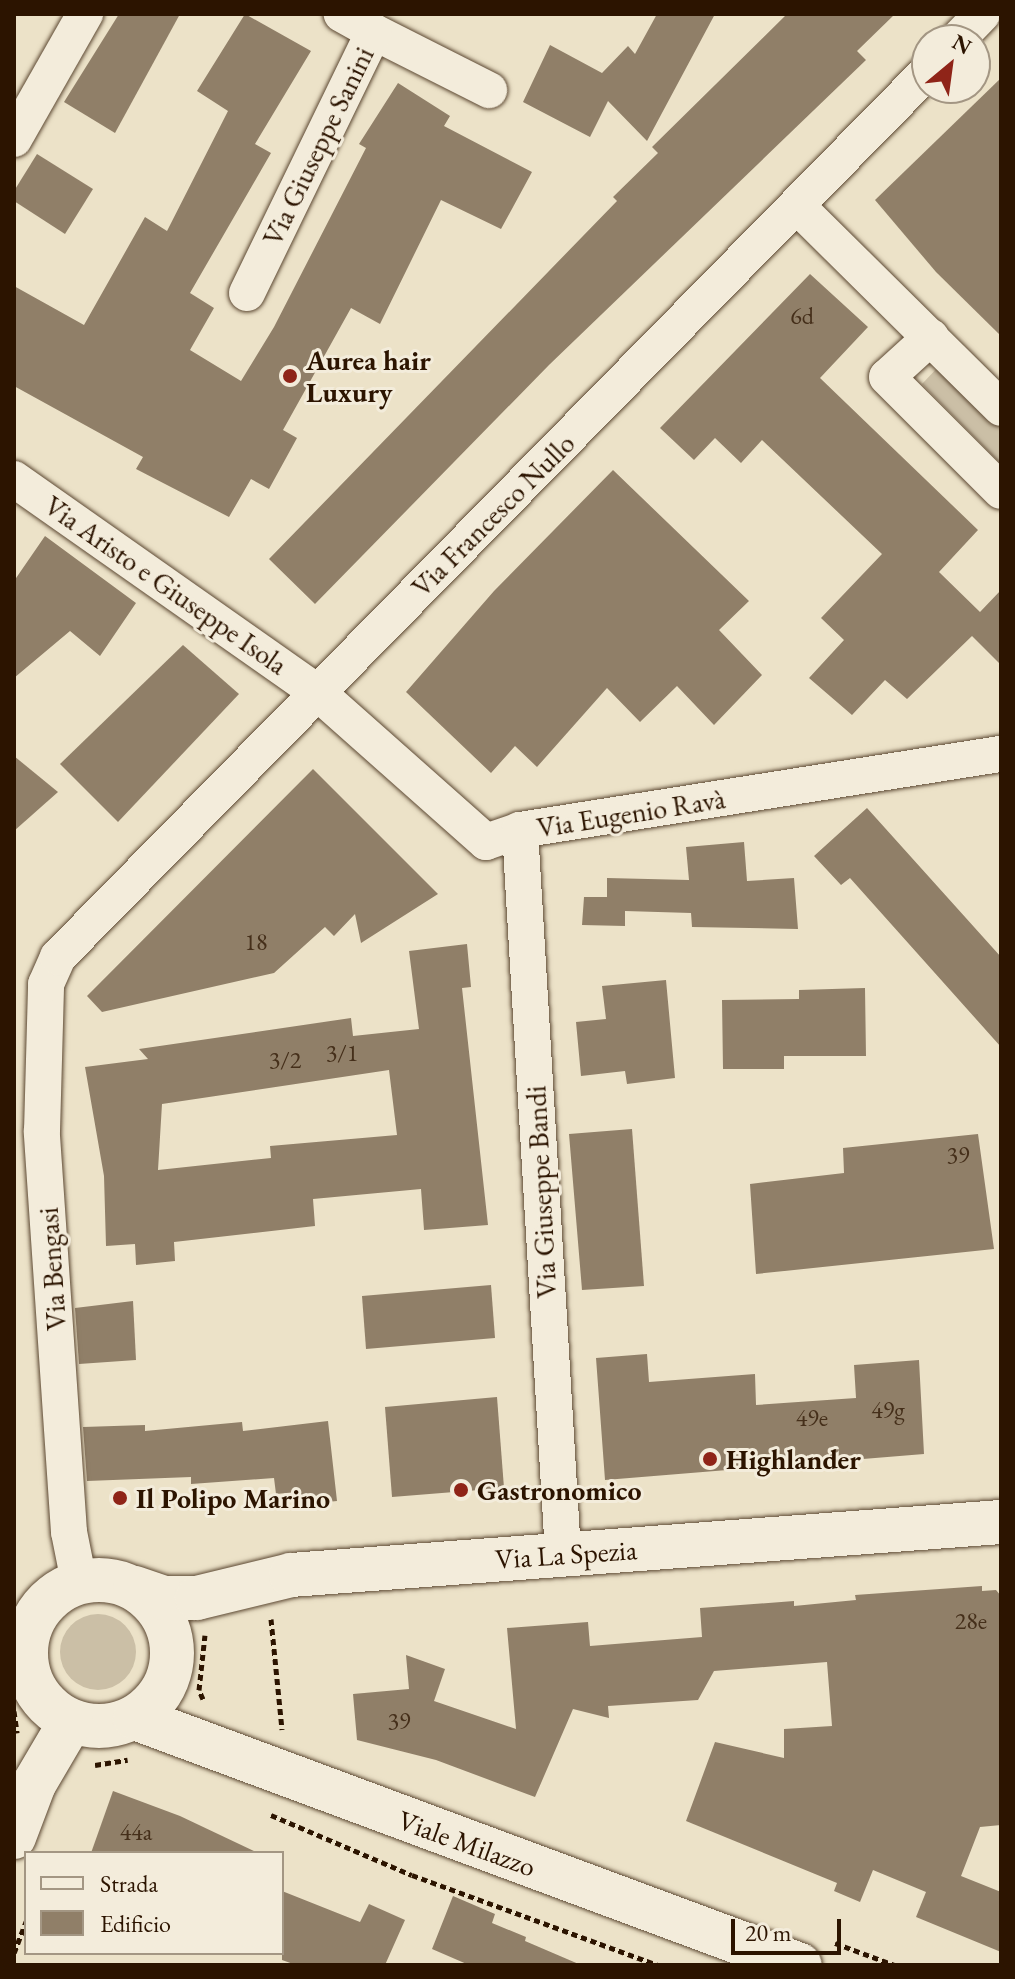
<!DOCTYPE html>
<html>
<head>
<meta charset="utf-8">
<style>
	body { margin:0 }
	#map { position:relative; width:1015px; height:1979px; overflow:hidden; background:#ece2c8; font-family:"EB Garamond",serif }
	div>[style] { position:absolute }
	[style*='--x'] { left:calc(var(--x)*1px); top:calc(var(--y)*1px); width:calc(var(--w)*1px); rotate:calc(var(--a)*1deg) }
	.green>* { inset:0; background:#cbbfa6 }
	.round { border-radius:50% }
	.building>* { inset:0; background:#907f68 }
	.path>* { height:5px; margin-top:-2.5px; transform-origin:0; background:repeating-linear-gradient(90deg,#2c1400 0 6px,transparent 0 10px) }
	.roads { filter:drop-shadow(0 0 2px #5c4832) drop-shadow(0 0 2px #5c4832) }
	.street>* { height:36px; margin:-18px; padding:0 18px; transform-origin:18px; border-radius:18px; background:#f3ecdb }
	.secondary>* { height:44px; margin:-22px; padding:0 22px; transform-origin:22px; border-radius:22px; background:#f3ecdb }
	.secondary>.ring { margin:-22px; padding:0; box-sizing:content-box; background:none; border:44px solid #f3ecdb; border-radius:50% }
	.dots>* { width:22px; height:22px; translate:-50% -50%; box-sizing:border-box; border:4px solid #f3ecdb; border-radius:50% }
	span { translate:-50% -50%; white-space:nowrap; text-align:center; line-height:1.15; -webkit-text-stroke:6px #f3ecdb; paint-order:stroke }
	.number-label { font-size:24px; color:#452f1a }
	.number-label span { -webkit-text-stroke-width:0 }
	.street-label { font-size:28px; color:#2c1400 }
	.poi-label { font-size:28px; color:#2c1400; font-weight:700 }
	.left { translate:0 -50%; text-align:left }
	.frame { position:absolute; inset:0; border:16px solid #2c1400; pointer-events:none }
	.legend { position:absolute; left:24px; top:1851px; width:260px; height:104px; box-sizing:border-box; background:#f3ecdb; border:2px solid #a39683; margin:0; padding:10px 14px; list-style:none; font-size:24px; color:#2c1400 }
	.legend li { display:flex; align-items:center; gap:16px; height:40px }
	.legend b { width:40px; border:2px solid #a39683 }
	.north { position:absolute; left:911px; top:24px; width:80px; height:80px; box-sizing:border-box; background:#f3ecdb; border:2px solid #a39683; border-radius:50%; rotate:29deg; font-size:22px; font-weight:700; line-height:32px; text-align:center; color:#2c1400 }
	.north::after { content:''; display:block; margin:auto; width:28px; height:36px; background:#8f2418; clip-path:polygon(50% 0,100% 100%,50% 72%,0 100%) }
	.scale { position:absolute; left:731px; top:1919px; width:110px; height:36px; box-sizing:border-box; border:4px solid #2c1400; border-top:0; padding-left:10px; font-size:24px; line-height:28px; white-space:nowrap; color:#2c1400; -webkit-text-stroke:6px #f3ecdb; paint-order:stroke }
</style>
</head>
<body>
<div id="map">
	<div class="green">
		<i style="clip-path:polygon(940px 365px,1001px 424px,1001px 464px,922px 384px)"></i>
		<i class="round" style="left:60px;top:1614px;width:76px;height:76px"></i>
	</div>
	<div class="building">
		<i style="clip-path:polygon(119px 14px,180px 14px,115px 133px,64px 102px)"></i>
		<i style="clip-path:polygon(245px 14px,311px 51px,255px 144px,271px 153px,190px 293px,214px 308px,190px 350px,241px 381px,274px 327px,366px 148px,359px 144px,398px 83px,450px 116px,444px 126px,532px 172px,501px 229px,441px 200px,380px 324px,351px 308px,283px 430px,297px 438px,269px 489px,251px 479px,229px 517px,136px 469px,143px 457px,14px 386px,14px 286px,84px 325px,145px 217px,167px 231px,228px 111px,197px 91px)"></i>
		<i style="clip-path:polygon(657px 14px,715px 14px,647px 141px,608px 101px,590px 137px,523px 102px,550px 45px,602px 73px,628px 46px,635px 54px)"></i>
		<i style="clip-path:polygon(787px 14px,895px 14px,857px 51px,866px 60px,549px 365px,315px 604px,269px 559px,617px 201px,613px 197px,658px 153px,652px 147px)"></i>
		<i style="clip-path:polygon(1001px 78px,1001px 336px,936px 272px,875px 200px)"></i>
		<i style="clip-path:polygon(37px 154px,93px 189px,65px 234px,14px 201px,14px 191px)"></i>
		<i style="clip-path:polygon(810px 274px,868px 327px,820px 378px,978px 530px,939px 572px,980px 612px,1001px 590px,1001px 665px,972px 636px,907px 699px,885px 680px,852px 715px,809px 678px,844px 640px,821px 618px,882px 554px,762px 440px,741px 463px,715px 438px,694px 460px,660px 428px)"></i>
		<i style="clip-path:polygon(613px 470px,749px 601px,719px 630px,762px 675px,714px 725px,677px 686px,640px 722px,607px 688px,537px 767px,515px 746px,491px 773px,406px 692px,494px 591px)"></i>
		<i style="clip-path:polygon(45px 536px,136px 603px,100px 656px,70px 631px,14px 678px,14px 581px)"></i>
		<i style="clip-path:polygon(183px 645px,239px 694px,118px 822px,60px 764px)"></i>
		<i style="clip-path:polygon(14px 756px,58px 792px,14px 831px)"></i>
		<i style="clip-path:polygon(313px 769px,438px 894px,361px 943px,355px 914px,334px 936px,325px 927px,274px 973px,102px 1012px,87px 996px)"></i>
		<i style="clip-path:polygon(867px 808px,1001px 957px,1001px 1047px,850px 878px,841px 885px,814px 856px)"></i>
		<i style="clip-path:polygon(744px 842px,747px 881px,794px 878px,798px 929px,692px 927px,691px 913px,625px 911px,625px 926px,582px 925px,584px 897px,607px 897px,607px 878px,689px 880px,686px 847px)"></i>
		<i style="clip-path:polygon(evenodd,467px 944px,471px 987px,462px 988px,488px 1225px,424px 1230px,421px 1189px,313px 1199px,315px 1226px,174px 1242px,175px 1261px,136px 1265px,135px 1244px,106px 1246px,104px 1176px,85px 1067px,148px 1059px,139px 1049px,351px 1018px,353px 1036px,419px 1029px,409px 951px,467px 944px,389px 1070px,397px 1135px,270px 1146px,271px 1158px,158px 1170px,162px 1104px,389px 1070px)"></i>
		<i style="clip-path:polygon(666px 980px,675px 1078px,627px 1084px,625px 1071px,581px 1076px,576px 1022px,606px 1019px,602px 986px)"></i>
		<i style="clip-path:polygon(865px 988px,866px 1056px,784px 1056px,784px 1069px,723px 1069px,722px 1000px,799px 999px,799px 990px)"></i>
		<i style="clip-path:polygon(632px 1129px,644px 1286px,582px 1290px,569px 1134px)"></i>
		<i style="clip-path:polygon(978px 1134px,994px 1249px,756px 1274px,750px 1184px,844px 1173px,843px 1148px)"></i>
		<i style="clip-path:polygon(491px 1285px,495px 1338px,366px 1349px,362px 1296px)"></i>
		<i style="clip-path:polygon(133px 1301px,136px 1360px,79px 1364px,75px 1308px)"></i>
		<i style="clip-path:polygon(647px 1354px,649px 1382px,755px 1374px,756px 1405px,856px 1398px,854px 1365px,919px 1360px,924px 1454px,605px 1480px,596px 1358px)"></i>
		<i style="clip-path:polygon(497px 1397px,504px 1488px,392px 1497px,385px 1407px)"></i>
		<i style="clip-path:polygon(328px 1421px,337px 1501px,298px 1505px,297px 1492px,276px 1494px,274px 1478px,191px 1484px,191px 1477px,87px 1481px,83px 1427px,145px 1425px,145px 1431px,242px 1422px,243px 1431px)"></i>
		<i style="clip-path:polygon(982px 1586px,982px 1591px,996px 1590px,1001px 1596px,1001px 1825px,980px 1827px,961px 1876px,1001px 1892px,1001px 1952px,916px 1917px,926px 1892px,873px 1870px,860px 1902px,834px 1891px,837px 1883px,686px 1821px,715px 1742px,784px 1758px,784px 1729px,832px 1726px,827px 1662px,714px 1671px,698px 1700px,608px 1706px,609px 1718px,573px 1709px,535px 1797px,436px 1760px,357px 1740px,353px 1694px,409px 1689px,406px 1655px,445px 1669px,434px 1701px,516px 1729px,507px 1628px,588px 1622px,590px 1646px,702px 1637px,700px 1608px,794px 1601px,794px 1606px,856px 1600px,855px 1595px)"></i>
		<i style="clip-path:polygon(113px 1791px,180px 1816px,258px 1853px,91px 1853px)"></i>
		<i style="clip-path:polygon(282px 1891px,360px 1922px,369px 1904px,405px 1920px,385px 1965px,296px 1965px,282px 1960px)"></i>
		<i style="clip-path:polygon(453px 1896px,495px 1914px,492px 1923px,526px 1937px,525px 1941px,581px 1965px,469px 1965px,432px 1949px)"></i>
	</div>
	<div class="path">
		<i style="--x:271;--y:1619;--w:111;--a:84.3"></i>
		<i style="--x:203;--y:1699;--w:10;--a:-114"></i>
		<i style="--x:199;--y:1690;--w:55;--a:-83.8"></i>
		<i style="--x:14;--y:1711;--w:22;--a:82"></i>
		<i style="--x:95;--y:1765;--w:33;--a:-9"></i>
		<i style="--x:271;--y:1815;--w:153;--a:23.1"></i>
		<i style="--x:412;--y:1875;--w:262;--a:20.1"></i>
		<i style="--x:835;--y:1943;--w:63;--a:20.4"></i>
		<i style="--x:14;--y:1953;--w:34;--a:-69"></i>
	</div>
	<div class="roads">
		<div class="street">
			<i style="--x:374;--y:32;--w:129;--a:26.8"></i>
			<i style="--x:957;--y:40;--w:36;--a:-46"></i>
			<i style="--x:14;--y:139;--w:144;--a:-60.4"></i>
			<i style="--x:799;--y:208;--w:284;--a:44.7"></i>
			<i style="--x:247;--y:293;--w:290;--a:-64.1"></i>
			<i style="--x:374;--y:32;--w:37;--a:-151"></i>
			<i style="--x:931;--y:337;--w:59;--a:137.7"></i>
			<i style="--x:887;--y:377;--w:161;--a:45"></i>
			<i style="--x:14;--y:479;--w:370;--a:35.1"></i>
			<i style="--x:317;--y:692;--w:226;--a:41.6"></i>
			<i style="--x:486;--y:842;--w:36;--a:-19"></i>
			<i style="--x:520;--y:830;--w:487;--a:-9"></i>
			<i style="--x:520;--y:830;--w:725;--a:86.6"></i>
			<i style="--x:79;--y:1582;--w:51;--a:-101.3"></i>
			<i style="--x:69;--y:1532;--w:402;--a:-93.9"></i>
			<i style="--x:42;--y:1131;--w:147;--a:-88.4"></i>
			<i style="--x:46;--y:984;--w:30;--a:-66"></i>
			<i style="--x:58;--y:957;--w:1240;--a:-45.52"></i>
		</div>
		<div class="secondary">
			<i class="ring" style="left:26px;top:1580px;width:102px;height:102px"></i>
			<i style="--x:135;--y:1588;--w:31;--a:19"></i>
			<i style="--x:164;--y:1598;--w:33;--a:0"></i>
			<i style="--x:197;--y:1598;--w:97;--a:-13.7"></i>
			<i style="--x:291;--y:1575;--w:712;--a:-4.27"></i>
			<i style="--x:135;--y:1718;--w:709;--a:20.38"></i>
			<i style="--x:14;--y:1837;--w:57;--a:-69.3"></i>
			<i style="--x:34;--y:1784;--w:73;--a:-59.6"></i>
		</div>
	</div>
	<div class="dots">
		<i style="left:290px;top:376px;background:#8f2418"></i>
		<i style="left:710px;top:1459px;background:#8f2418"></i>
		<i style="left:461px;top:1490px;background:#8f2418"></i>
		<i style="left:120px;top:1498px;background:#8f2418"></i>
	</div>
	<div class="number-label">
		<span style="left:802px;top:316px">6d</span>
		<span style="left:256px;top:942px">18</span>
		<span style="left:342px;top:1053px">3/1</span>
		<span style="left:285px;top:1060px">3/2</span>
		<span style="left:958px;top:1155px">39</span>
		<span style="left:888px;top:1410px">49g</span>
		<span style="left:812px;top:1418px">49e</span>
		<span style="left:971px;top:1621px">28e</span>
		<span style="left:399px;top:1721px">39</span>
		<span style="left:136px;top:1832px">44a</span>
	</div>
	<div class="street-label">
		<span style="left:318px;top:146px;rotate:-64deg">Via Giuseppe Sanini</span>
		<span style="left:493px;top:515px;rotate:-45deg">Via Francesco Nullo</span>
		<span style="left:166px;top:585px;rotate:35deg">Via Aristo e Giuseppe Isola</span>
		<span style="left:631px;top:813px;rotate:-9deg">Via Eugenio Ravà</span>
		<span style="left:541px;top:1192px;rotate:-93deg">Via Giuseppe Bandi</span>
		<span style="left:52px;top:1269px;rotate:-94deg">Via Bengasi</span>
		<span style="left:566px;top:1554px;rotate:-4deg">Via La Spezia</span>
		<span style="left:467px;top:1843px;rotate:20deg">Viale Milazzo</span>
	</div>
	<div class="poi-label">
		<span class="left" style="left:306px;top:376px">Aurea hair<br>Luxury</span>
		<span class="left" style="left:726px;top:1459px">Highlander</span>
		<span class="left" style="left:477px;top:1490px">Gastronomico</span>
		<span class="left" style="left:136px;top:1498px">Il Polipo Marino</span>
	</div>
	<div class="frame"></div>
	<ul class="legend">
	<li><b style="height:10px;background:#f3ecdb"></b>Strada</li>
	<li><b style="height:22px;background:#907f68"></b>Edificio</li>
	</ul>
	<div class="north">N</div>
	<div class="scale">20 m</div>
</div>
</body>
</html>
